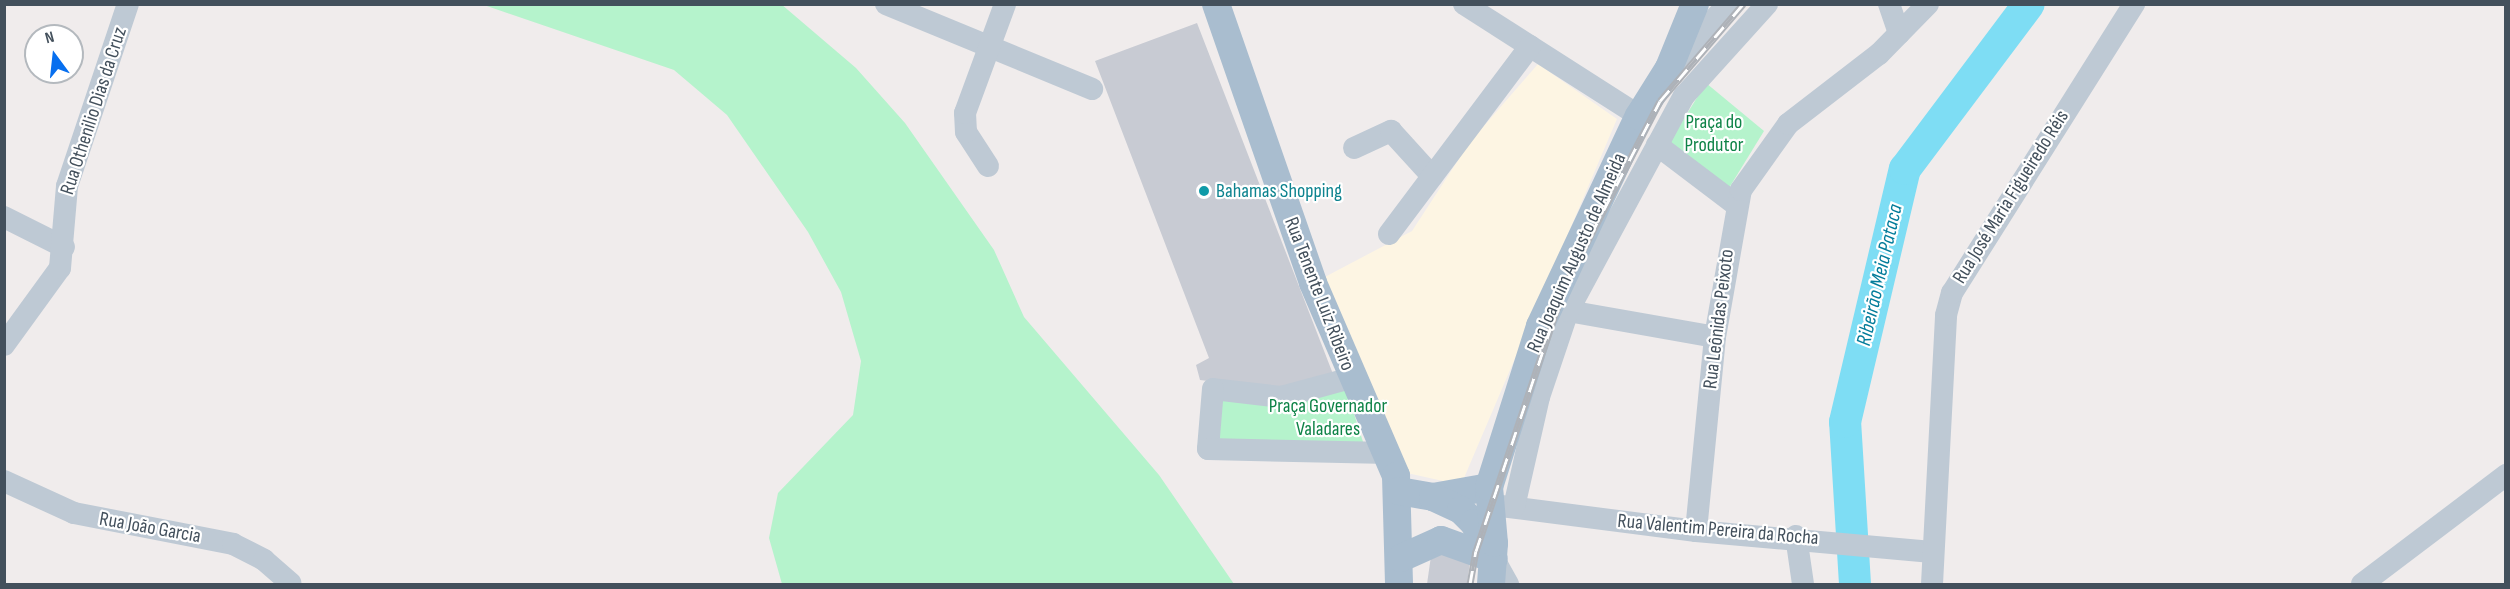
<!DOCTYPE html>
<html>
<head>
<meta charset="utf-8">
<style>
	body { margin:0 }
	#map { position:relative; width:2510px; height:589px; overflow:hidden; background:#f0ecec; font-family:"Sofia Sans Condensed",sans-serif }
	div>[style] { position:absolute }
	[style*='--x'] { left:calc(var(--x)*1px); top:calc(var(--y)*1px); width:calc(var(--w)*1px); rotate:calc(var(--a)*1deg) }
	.commercial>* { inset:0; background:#fdf5e3 }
	.green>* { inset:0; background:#b5f3cc }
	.river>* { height:32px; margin:-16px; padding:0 16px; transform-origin:16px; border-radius:16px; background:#7eddf4 }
	.building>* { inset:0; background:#c8cbd3 }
	.minor>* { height:22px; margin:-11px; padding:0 11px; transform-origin:11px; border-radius:11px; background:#bec9d4 }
	.major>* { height:28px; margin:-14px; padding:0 14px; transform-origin:14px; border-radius:14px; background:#a9bdcf }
	.rail>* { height:7px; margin-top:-3.5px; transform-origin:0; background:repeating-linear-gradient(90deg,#fff 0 14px,#aeb2b8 0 28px); box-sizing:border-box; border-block:2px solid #aeb2b8 }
	.dots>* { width:16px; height:16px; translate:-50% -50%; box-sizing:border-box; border:3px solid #fff; border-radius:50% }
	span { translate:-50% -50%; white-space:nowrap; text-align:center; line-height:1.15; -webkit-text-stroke:4.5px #fff; paint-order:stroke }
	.street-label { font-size:20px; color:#43505c }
	.park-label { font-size:20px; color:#0e8347 }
	.culture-label { font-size:20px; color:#0d838f }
	.left { translate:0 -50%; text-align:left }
	.water-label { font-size:21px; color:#037c9a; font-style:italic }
	.frame { position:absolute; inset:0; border:6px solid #43505c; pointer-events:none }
	.north { position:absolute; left:24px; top:24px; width:60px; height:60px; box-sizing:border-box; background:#fff; border:2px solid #b4b9be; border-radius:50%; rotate:345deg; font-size:16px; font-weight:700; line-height:24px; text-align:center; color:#43505c }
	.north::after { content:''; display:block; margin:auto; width:21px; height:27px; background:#076fef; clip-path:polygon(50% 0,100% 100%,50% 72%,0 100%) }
</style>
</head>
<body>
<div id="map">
	<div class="commercial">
		<i style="clip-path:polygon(1538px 64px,1617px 119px,1461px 485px,1407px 473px,1321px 279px,1412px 231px,1470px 142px)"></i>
	</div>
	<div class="green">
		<i style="clip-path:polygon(781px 4px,856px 68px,905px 123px,994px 250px,1024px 317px,1159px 475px,1234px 584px,782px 584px,769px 538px,778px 493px,853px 415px,861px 361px,841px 292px,808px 232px,727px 115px,674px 70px,484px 5px)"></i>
		<i style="clip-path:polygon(1706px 83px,1764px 131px,1729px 188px,1669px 143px)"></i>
		<i style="clip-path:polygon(1344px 383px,1365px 448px,1214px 441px,1215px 399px)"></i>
	</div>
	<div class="river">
		<i style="--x:1855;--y:584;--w:162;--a:-93.5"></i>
		<i style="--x:1845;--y:422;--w:260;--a:-76.7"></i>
		<i style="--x:1905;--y:169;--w:206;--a:-53.1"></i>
	</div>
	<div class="building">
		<i style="clip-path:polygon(1197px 23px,1333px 374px,1283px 390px,1200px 380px,1196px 365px,1209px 358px,1095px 61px)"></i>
		<i style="clip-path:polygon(1432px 549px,1471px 554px,1467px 584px,1427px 584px)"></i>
	</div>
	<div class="minor">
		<i style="--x:886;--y:4;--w:223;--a:22.4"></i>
		<i style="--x:1464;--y:4;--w:208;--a:32.6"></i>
		<i style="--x:1889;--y:4;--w:31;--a:71"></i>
		<i style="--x:1676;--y:61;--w:77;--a:-47.6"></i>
		<i style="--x:1657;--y:145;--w:98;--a:37.1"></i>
		<i style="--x:1354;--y:148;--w:41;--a:-24.7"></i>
		<i style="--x:1391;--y:131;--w:61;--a:47.7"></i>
		<i style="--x:988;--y:166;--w:40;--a:-122.9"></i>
		<i style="--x:966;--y:132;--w:19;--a:-93"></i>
		<i style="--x:965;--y:113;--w:116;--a:-69.8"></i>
		<i style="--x:4;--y:217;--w:67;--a:26.6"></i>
		<i style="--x:1389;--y:234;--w:235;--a:-53.1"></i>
		<i style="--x:1568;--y:311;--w:149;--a:10"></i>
		<i style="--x:4;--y:345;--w:95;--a:-54"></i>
		<i style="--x:60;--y:268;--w:82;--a:-85.1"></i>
		<i style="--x:67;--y:186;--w:192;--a:-71.5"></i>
		<i style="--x:1351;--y:378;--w:73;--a:164.8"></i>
		<i style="--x:1281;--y:397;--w:68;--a:-173.3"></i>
		<i style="--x:1213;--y:389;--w:60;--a:94.8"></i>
		<i style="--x:1208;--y:449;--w:181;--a:1.3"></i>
		<i style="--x:4;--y:481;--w:77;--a:24.6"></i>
		<i style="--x:74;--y:513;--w:162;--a:11"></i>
		<i style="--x:233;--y:544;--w:35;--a:27"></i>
		<i style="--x:264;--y:560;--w:35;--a:41"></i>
		<i style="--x:1501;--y:506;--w:197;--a:7.3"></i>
		<i style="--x:1696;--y:531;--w:237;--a:5.1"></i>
		<i style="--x:1514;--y:507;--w:113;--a:-77.2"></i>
		<i style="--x:1539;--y:397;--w:91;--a:-71.4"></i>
		<i style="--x:1568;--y:311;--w:244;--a:-61.7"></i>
		<i style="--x:1684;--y:96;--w:124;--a:-47.9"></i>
		<i style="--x:1696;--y:531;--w:195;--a:-84.4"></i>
		<i style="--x:1715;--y:337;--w:149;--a:-80"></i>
		<i style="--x:1741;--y:190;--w:81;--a:-54.5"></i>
		<i style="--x:1788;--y:124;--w:115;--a:-37.6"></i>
		<i style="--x:1879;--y:54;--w:70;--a:-45.6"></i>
		<i style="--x:1796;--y:536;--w:49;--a:81.7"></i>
		<i style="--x:1494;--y:559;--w:29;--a:61"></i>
		<i style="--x:1932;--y:584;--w:269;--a:-87"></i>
		<i style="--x:1946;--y:315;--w:23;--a:-75"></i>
		<i style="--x:1952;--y:293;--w:342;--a:-57.8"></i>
		<i style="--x:2362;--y:584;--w:181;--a:-37.1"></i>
	</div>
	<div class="major">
		<i style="--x:1216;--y:4;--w:295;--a:70.8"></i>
		<i style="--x:1313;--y:283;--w:210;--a:66.7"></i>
		<i style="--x:1396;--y:476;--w:108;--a:88.4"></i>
		<i style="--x:1399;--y:491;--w:35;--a:10"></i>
		<i style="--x:1433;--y:497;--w:57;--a:-10.1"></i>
		<i style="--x:1433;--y:497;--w:31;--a:25"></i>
		<i style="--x:1461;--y:510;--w:18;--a:45"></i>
		<i style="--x:1474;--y:523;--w:36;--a:62"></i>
		<i style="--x:1401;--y:558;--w:44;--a:-24.2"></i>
		<i style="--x:1441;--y:540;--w:56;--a:19.7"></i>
		<i style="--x:1491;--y:584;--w:41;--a:-85.8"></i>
		<i style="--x:1494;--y:543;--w:56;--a:-95.1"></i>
		<i style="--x:1489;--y:487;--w:169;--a:-72.4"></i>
		<i style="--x:1540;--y:326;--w:232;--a:-64.8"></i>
		<i style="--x:1639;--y:116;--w:57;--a:-58"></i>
		<i style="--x:1669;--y:68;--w:69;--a:-67.9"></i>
	</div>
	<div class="rail">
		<i style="--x:1470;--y:584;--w:34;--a:-80"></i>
		<i style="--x:1476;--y:551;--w:280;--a:-71.5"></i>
		<i style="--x:1565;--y:285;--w:207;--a:-62.7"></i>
		<i style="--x:1660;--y:101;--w:128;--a:-49.4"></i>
	</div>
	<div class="dots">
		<i style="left:1204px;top:191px;background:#0f9aa8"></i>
	</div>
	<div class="street-label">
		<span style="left:94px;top:111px;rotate:-72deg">Rua Othenilio Dias da Cruz</span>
		<span style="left:2011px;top:197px;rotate:-58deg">Rua José Maria Figueiredo Réis</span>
		<span style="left:1577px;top:253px;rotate:-66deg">Rua Joaquim Augusto de Almeida</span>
		<span style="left:1319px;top:294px;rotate:69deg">Rua Tenente Luiz Ribeiro</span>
		<span style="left:1719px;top:319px;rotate:-83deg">Rua Leônidas Peixoto</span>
		<span style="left:150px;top:528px;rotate:10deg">Rua João Garcia</span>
		<span style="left:1718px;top:530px;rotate:5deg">Rua Valentim Pereira da Rocha</span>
	</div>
	<div class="park-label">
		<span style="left:1714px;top:134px">Praça do<br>Produtor</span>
		<span style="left:1328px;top:418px">Praça Governador<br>Valadares</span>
	</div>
	<div class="culture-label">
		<span class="left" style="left:1216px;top:191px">Bahamas Shopping</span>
	</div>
	<div class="water-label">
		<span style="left:1880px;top:275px;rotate:-77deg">Ribeirão Meia Pataca</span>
	</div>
	<div class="frame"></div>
	<div class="north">N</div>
</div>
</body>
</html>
